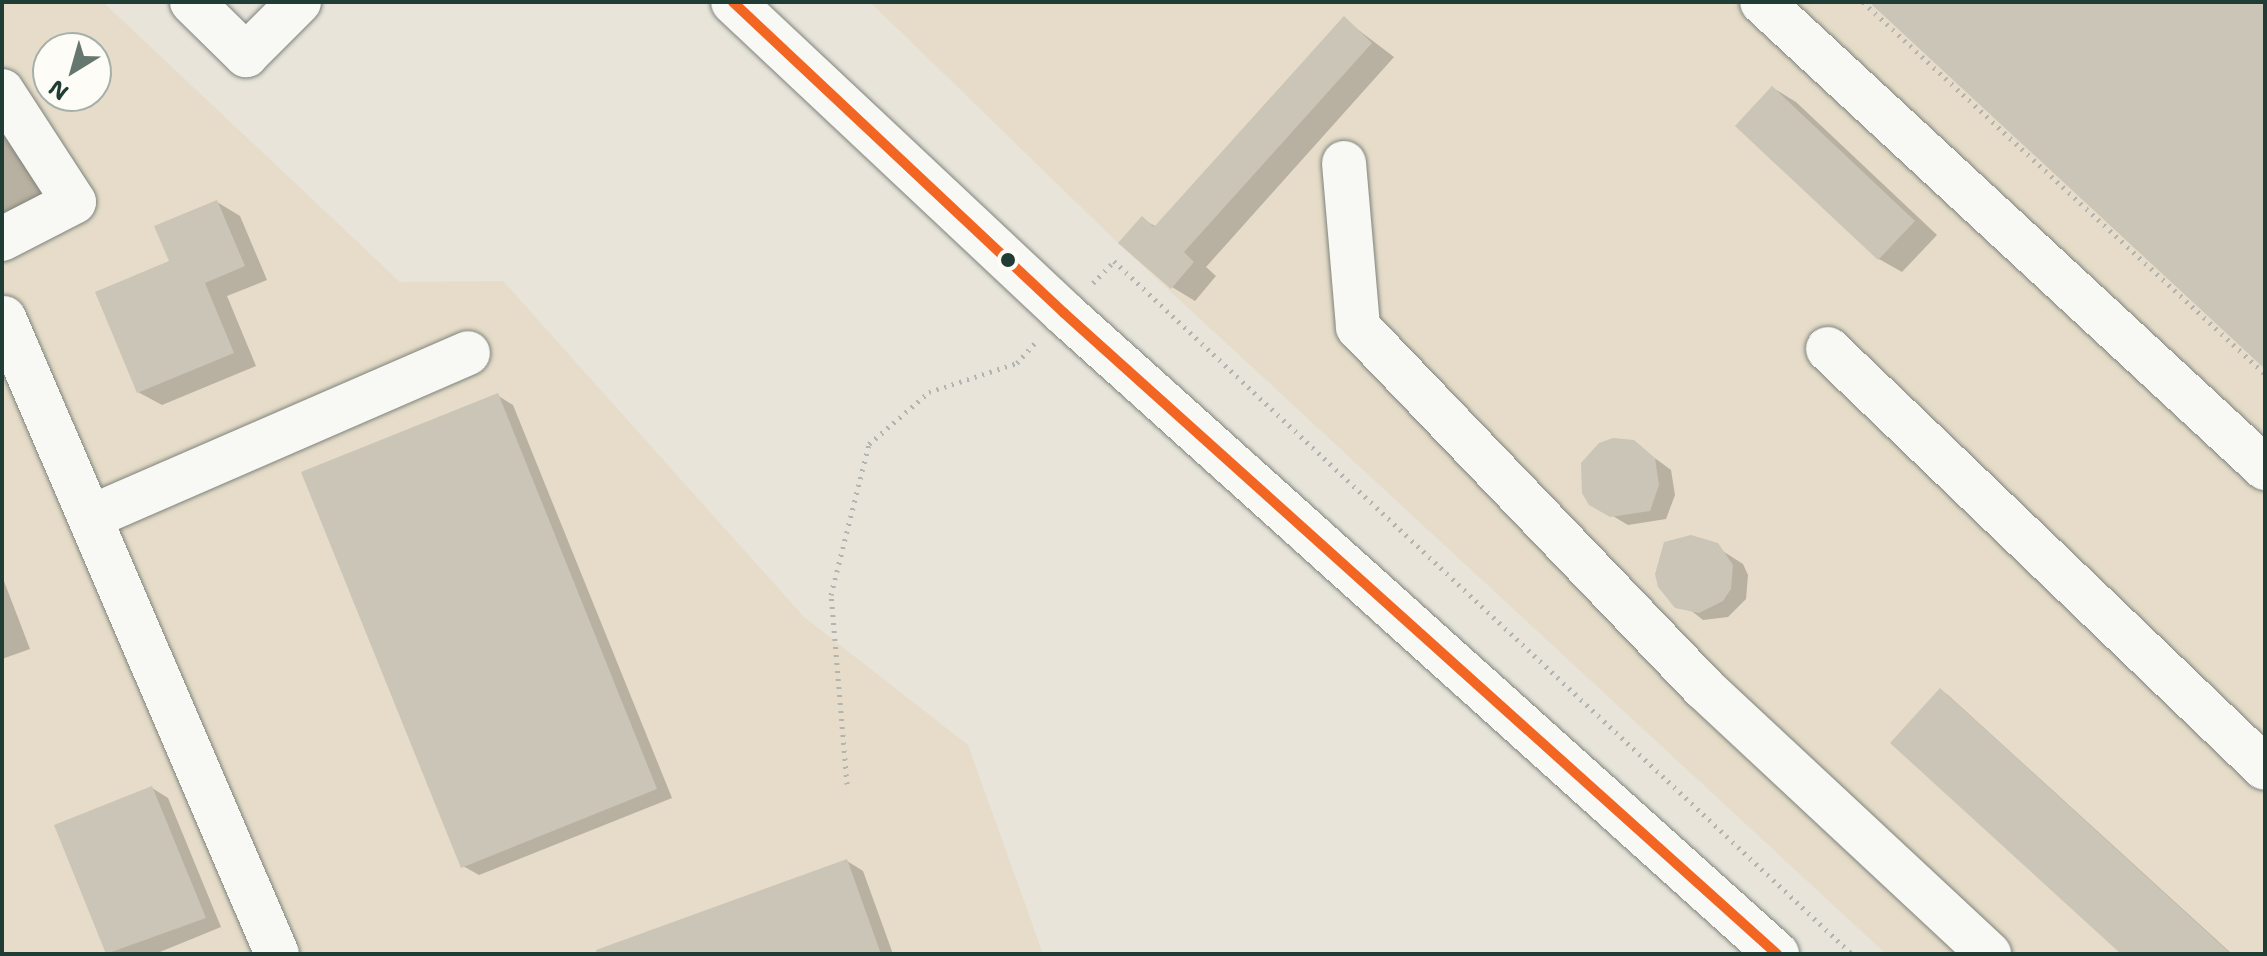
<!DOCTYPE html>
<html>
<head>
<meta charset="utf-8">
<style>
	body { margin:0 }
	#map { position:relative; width:2267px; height:956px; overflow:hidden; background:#e8e4da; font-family:"Shantell Sans",sans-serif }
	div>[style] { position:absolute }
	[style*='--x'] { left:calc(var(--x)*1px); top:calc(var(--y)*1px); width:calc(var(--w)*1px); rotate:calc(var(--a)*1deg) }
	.built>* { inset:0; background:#e6dcc9 }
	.shadow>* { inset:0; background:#0003 }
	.building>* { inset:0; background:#cbc5b7 }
	.path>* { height:5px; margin-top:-2.5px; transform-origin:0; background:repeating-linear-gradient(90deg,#b2b4b1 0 2px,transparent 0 8px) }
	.roads { filter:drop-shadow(0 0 2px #7f837c) drop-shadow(0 0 2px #7f837c) }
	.minor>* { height:44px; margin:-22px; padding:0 22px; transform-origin:22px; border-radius:22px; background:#f8f8f4 }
	.bus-1>* { height:10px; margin:-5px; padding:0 5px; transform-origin:5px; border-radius:5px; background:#f26522 }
	.dots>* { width:22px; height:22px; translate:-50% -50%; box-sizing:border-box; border:4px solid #fdfcf7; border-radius:50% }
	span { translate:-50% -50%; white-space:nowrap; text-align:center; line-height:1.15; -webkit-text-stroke:6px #fdfcf7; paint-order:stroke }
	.frame { position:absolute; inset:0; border:4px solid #1f3d34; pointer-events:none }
	.north { position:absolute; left:32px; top:32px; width:80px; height:80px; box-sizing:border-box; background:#fdfcf7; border:2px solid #a4b0a9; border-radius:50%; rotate:217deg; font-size:22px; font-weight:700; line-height:32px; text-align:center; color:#1f3d34 }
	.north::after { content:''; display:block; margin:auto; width:28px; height:36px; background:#65776e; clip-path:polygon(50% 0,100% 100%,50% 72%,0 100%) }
</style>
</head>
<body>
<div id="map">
	<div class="built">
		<i style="clip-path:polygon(evenodd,2px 2px,103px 2px,400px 282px,503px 281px,804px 617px,968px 745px,1043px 954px,2px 954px,2px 2px,48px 48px,96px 48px,96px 96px,48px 96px,48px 48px)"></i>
		<i style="clip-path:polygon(870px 2px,2265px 2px,2265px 954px,1886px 954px,1118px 243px)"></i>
	</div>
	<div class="shadow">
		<i style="clip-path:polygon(1344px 19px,1394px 57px,1206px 267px,1216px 276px,1195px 301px,1172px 287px,1142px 219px,1157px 227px)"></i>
		<i style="clip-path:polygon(1773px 88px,1796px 102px,1937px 235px,1902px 272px,1879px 259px)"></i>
		<i style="clip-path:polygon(2px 128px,46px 187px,26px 220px,2px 233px)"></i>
		<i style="clip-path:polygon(217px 202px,240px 216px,267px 280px,227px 296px,256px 366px,162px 405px,138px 392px)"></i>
		<i style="clip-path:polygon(497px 395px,513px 405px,672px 798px,479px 875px,463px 866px)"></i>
		<i style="clip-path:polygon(1633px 442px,1671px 470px,1675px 495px,1666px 519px,1628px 525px,1591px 503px)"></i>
		<i style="clip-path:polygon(1704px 539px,1743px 564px,1748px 575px,1746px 599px,1728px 617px,1703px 620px,1660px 586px,1665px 544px)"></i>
		<i style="clip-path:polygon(2px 576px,30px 649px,2px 659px)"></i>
		<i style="clip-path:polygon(1940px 690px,1948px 695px,2232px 954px,2124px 954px)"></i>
		<i style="clip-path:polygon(152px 788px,168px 798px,221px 927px,155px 954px,109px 954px,57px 827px)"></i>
		<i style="clip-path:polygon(847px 861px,863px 871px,893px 954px,635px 954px)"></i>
	</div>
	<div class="building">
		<i style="clip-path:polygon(1869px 2px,2265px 2px,2265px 369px)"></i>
		<i style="clip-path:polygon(1344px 16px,1372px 43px,1184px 252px,1194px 262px,1171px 289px,1118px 243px,1142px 216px,1154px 227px)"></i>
		<i style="clip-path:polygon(1772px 86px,1915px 221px,1878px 260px,1735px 126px)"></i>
		<i style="clip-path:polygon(217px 200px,245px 266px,205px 283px,234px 353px,137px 393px,95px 292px,169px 261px,154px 226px)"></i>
		<i style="clip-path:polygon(498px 393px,657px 789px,461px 868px,301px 472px)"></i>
		<i style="clip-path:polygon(1613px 438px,1634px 440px,1655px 458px,1659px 485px,1650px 511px,1610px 517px,1589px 505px,1582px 493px,1581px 463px,1599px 443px)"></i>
		<i style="clip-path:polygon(1691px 535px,1718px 543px,1733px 565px,1731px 589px,1723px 601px,1699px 613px,1675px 608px,1658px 587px,1655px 574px,1664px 542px)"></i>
		<i style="clip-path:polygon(1940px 688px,2231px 954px,2121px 954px,1890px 743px)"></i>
		<i style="clip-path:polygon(152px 786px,206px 918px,106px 954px,54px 825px)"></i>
		<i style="clip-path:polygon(847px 859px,881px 954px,597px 954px,596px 950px)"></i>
	</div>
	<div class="path">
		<i style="--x:1863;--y:2;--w:548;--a:42.78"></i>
		<i style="--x:1093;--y:283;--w:30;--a:-46"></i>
		<i style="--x:1114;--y:261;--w:1012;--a:43.2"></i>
		<i style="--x:847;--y:784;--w:190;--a:-94.8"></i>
		<i style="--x:831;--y:595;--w:156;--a:-75.9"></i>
		<i style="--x:869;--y:444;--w:79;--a:-40.9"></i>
		<i style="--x:929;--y:392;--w:93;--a:-18.2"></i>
		<i style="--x:1017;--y:363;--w:28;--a:-48"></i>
	</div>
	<div class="roads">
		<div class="minor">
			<i style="--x:192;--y:2;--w:76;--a:44.5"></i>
			<i style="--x:246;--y:55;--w:75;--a:-45"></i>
			<i style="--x:733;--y:2;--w:454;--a:43.2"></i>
			<i style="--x:1064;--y:313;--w:959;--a:41.96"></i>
			<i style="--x:1762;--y:2;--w:686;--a:42.81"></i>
			<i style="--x:2;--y:91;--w:132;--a:57"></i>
			<i style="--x:74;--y:202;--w:81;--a:152.8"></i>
			<i style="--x:1344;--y:163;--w:165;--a:85.1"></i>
			<i style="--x:1358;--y:327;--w:500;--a:46.22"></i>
			<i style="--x:1704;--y:688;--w:390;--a:43"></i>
			<i style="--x:4;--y:318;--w:692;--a:66.77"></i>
			<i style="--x:1828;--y:349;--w:605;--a:43.8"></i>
			<i style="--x:91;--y:517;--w:411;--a:-23.5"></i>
		</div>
	</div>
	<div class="bus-1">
		<i style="--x:733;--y:2;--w:454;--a:43.2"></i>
		<i style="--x:1064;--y:313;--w:959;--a:41.96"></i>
	</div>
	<div class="dots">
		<i style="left:1008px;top:260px;background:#1f3d34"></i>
	</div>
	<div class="frame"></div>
	<div class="north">N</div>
</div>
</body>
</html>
